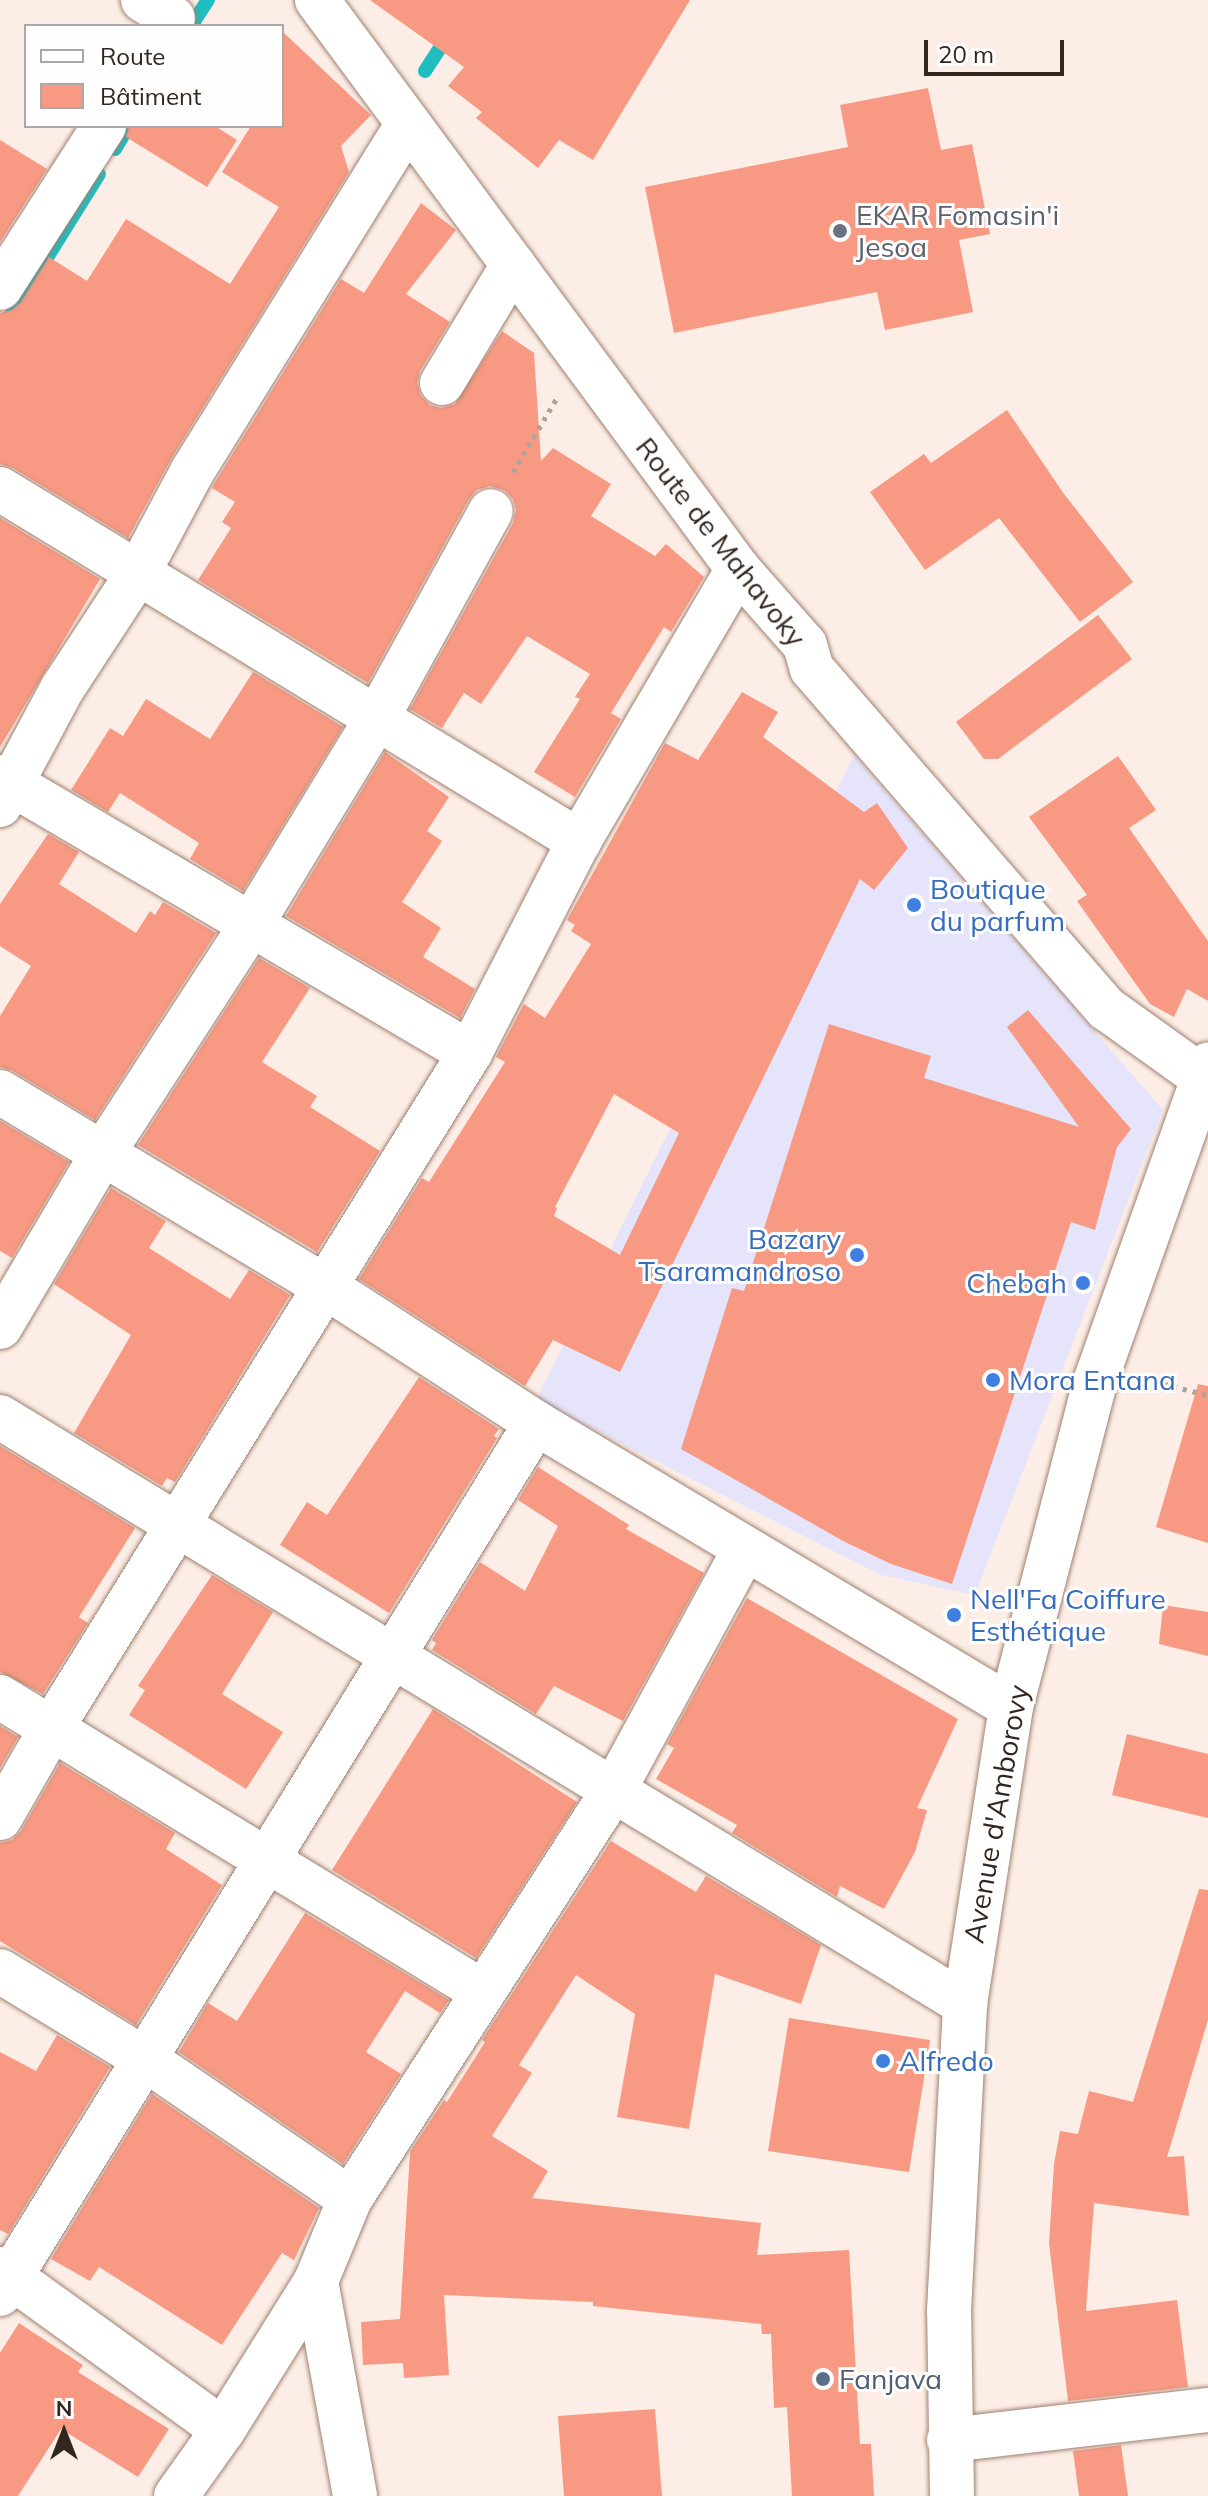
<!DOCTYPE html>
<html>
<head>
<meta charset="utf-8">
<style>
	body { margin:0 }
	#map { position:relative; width:1208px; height:2496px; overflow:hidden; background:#fceee6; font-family:Mulish,sans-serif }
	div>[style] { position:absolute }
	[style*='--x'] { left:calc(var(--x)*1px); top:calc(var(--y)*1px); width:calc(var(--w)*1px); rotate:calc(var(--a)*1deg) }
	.commercial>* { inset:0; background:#e6e4fa }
	.stream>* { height:14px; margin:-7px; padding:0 7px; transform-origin:7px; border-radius:7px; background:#1ebdbf }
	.building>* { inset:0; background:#f89983 }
	.path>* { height:5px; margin-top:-2.5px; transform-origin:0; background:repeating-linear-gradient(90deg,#afa29a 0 4px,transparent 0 10px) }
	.roads { filter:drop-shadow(0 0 2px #a08070) drop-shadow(0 0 2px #a08070) }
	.minor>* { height:44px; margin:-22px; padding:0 22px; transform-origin:22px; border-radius:22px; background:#fff }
	.major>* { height:44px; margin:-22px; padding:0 22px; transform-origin:22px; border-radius:22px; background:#fff }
	.dots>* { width:22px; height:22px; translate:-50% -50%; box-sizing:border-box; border:4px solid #fefefe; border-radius:50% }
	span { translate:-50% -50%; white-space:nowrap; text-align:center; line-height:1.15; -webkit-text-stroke:6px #fefefe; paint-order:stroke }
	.worship-label { font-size:28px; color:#5b616d }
	.left { translate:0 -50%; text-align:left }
	.street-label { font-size:28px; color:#33261f }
	.shop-label { font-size:28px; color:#366cbe }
	.right { translate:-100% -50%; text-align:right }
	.service-label { font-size:28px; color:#4e5e75 }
	.legend { position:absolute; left:24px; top:24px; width:260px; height:104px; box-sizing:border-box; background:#fefefe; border:2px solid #ada8a5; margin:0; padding:10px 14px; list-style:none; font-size:24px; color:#33261f }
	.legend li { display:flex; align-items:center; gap:16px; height:40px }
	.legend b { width:40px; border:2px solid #ada8a5 }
	.north { position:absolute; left:24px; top:2392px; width:80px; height:80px; -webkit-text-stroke:6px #fefefe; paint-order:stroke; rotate:0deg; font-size:22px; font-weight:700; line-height:32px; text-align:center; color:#33261f }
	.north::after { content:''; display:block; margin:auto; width:28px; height:36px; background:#33261f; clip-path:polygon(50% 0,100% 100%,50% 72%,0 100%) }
	.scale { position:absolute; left:924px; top:40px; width:140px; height:36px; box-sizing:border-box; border:4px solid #33261f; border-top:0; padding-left:10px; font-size:24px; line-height:28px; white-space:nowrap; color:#33261f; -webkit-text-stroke:6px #fefefe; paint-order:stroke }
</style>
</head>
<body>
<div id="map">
	<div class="commercial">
		<i style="clip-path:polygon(854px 755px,1163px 1110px,975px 1595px,881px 1575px,536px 1400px)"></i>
	</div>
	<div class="stream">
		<i style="--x:191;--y:26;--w:31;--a:-57"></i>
		<i style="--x:425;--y:71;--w:44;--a:-57"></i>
		<i style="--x:115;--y:149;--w:27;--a:-59"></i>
		<i style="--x:0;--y:333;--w:187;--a:-58.1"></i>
	</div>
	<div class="building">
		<i style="clip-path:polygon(370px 0,690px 0,593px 160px,559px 140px,538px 168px,476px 118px,482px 112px,448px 86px,464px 67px)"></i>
		<i style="clip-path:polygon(282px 31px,371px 115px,341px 146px,349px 172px,171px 459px,128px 538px,13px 468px,0 464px,0 313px,12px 310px,21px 302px,49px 257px,87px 281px,126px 219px,230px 284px,279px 207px,222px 172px,251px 126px,282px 126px)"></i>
		<i style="clip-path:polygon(928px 88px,941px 150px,972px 144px,990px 234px,959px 240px,973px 312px,885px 330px,877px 292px,674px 333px,645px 187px,848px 147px,840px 105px)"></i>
		<i style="clip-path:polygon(129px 126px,215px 126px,237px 140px,207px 187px,126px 137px)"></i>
		<i style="clip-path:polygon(0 140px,47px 169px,0 242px)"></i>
		<i style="clip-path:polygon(421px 203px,456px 230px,406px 294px,450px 322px,420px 371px,417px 383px,421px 396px,430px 405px,441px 408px,455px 404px,502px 331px,534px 353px,541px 461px,553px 448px,611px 484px,591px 516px,655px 556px,666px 544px,704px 577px,671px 632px,664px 627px,611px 713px,621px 719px,575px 797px,534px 772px,580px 699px,575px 697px,590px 674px,527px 636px,481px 704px,464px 693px,442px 728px,410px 709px,513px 523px,516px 510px,513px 499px,504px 490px,490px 486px,477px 490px,469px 499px,368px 683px,198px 580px,231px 528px,222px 522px,235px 502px,212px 488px,214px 484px,341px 279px,364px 293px)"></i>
		<i style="clip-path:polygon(1007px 410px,1064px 494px,1133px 582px,1080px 622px,999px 518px,925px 570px,870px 492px,924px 454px,931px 463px)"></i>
		<i style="clip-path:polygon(0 518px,100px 579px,0 747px)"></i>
		<i style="clip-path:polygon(1098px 615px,1132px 659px,998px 759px,984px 759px,956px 722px)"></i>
		<i style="clip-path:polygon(253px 672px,343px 727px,243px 891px,190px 859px,199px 843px,120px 793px,108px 812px,71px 790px,110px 728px,123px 736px,146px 699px,210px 739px)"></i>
		<i style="clip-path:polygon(evenodd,742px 692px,778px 712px,763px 737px,864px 812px,877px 803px,908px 848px,874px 890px,860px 879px,620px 1372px,553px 1340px,525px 1386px,359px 1279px,422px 1178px,429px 1182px,505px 1062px,496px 1057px,524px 1004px,545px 1018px,591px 944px,571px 931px,575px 925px,567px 920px,665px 743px,698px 760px,742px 692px,614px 1094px,679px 1133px,620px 1255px,554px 1216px,557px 1208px,555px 1207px,614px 1094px)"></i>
		<i style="clip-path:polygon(385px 752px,449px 797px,427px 831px,442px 841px,402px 902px,441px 928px,423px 957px,475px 989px,460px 1018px,286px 916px)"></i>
		<i style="clip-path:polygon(1118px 756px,1156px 810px,1129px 828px,1208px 941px,1208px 1001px,1187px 989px,1174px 1017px,1150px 1004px,1077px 901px,1087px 895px,1029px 817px)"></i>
		<i style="clip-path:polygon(48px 834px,79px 852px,59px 884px,136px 933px,150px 911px,155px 915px,163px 902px,216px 933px,95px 1120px,13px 1071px,0 1067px,0 1016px,31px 966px,0 946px,0 904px)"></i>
		<i style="clip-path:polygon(259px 958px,310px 988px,262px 1062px,317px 1096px,310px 1107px,380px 1151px,317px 1252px,138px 1145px)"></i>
		<i style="clip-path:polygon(1028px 1010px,1131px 1129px,1117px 1147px,1095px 1230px,1071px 1222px,952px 1584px,891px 1564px,845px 1542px,681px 1449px,732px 1288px,744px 1291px,829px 1024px,931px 1056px,924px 1078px,1079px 1127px,1007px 1027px)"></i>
		<i style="clip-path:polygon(0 1121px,69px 1162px,12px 1258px,0 1251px)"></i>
		<i style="clip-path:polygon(111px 1188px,166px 1221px,149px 1248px,230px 1299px,249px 1270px,290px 1295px,175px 1482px,167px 1478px,162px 1486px,74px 1433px,131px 1335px,54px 1284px)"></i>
		<i style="clip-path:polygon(419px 1377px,499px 1429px,494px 1436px,497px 1438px,389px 1613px,280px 1545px,307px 1502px,327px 1515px)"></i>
		<i style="clip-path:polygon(1198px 1384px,1208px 1386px,1208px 1543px,1156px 1527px)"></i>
		<i style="clip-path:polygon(0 1446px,135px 1528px,79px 1617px,88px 1623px,43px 1694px,0 1672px)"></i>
		<i style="clip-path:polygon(538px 1467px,629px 1525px,626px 1529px,704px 1573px,623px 1721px,554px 1686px,536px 1714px,432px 1650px,436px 1643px,432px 1640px,480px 1562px,525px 1591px,558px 1526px,518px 1500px)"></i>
		<i style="clip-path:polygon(212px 1575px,273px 1612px,222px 1694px,283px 1732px,246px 1789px,129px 1715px,145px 1690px,138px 1686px)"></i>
		<i style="clip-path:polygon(747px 1598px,958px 1719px,917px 1808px,927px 1810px,915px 1852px,884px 1909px,840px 1886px,837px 1897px,732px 1833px,737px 1825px,656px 1779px,674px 1748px,667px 1744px)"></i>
		<i style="clip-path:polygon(1163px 1605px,1208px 1612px,1208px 1656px,1159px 1644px)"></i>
		<i style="clip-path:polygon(433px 1709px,577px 1802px,476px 1958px,332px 1870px)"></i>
		<i style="clip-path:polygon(0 1726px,18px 1737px,0 1768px)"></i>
		<i style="clip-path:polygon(1127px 1734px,1208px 1754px,1208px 1818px,1112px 1795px)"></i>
		<i style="clip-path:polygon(60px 1763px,175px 1833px,166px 1849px,222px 1885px,136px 2025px,0 1941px,0 1843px,12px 1840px,21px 1831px)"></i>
		<i style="clip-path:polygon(611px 1841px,696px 1892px,706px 1876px,821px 1945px,801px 2004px,715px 1974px,689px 2129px,617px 2117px,635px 2014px,576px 1975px,519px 2065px,532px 2073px,492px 2136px,548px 2171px,532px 2198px,761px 2223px,757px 2255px,849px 2250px,860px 2444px,871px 2444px,874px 2496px,792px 2496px,787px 2407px,774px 2408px,771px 2334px,762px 2334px,761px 2324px,593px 2306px,593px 2302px,444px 2295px,449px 2375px,404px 2378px,403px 2363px,363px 2365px,361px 2322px,400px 2319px,410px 2152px,444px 2100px,447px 2102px,485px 2042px,482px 2040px)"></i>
		<i style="clip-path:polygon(1199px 1889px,1208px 1890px,1208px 2020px,1167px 2157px,1184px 2156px,1189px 2216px,1094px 2203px,1086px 2311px,1177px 2300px,1188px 2387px,1068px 2401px,1049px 2243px,1054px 2164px,1060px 2131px,1078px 2134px,1089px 2091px,1133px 2102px)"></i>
		<i style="clip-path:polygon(305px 1913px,449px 2000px,440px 2013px,405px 1991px,366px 2052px,401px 2074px,343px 2164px,179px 2052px,208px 2003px,237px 2021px)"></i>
		<i style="clip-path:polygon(789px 2018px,930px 2040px,909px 2172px,768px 2151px)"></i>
		<i style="clip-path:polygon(57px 2035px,110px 2067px,8px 2234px,0 2230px,0 2052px,36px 2071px)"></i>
		<i style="clip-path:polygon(152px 2094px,319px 2208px,294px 2260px,282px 2253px,222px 2345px,99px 2267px,90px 2281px,51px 2259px)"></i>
		<i style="clip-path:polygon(19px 2323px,83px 2365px,78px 2372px,169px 2429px,138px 2477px,61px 2429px,18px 2496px,0 2496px,0 2353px)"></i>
		<i style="clip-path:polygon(655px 2409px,662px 2496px,564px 2496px,558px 2416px)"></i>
		<i style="clip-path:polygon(1121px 2445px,1128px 2496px,1079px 2496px,1073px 2451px)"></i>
	</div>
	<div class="path">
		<i style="--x:513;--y:472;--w:86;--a:-59.3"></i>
		<i style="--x:1144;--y:1379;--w:66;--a:14"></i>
	</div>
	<div class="roads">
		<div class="minor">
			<i style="--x:143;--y:0;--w:35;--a:31"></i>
			<i style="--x:317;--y:0;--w:708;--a:53.5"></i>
			<i style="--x:738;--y:569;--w:101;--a:48.6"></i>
			<i style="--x:805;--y:645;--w:25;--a:74"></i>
			<i style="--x:812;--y:669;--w:450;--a:49.1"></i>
			<i style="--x:1107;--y:1009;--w:117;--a:35.6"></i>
			<i style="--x:0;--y:288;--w:193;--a:-57.3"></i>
			<i style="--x:442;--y:383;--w:138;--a:-59"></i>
			<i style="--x:0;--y:489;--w:678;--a:31.3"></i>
			<i style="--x:0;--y:777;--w:545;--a:30.42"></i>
			<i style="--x:0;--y:805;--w:132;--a:-61.9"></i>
			<i style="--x:62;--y:689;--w:139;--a:-56.8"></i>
			<i style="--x:138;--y:573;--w:115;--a:-61.9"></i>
			<i style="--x:192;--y:472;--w:410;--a:-58.2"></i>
			<i style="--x:0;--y:1092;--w:380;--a:30.9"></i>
			<i style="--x:326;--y:1287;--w:250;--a:32.9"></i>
			<i style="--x:536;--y:1423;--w:553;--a:30.87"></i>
			<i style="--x:0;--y:1327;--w:202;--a:-59.4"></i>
			<i style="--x:103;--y:1153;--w:272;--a:-57"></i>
			<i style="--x:251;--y:925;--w:242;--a:-58.7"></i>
			<i style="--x:377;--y:718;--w:236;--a:-61.2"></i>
			<i style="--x:0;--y:1417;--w:1130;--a:31.31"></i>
			<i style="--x:0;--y:1697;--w:566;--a:31.42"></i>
			<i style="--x:0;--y:1818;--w:103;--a:-60.2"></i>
			<i style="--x:51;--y:1729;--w:795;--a:-58.21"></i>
			<i style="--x:470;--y:1053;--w:238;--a:-62.8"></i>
			<i style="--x:579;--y:841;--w:315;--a:-59.7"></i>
			<i style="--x:0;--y:1971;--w:170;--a:31.3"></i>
			<i style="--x:145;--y:2059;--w:248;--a:34.3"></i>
			<i style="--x:0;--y:2269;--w:275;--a:35.8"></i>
			<i style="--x:316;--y:2281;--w:219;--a:79.7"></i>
			<i style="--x:0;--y:2294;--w:1023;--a:-58.39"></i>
			<i style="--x:949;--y:2440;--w:261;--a:-6.6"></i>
			<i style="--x:176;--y:2496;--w:81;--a:-54.5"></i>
			<i style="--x:223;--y:2430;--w:176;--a:-58"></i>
			<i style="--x:316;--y:2281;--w:89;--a:-67.5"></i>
			<i style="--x:350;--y:2199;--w:487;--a:-57.2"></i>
			<i style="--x:614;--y:1790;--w:274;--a:-61.5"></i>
		</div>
		<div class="major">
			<i style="--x:952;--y:2496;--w:185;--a:-90.9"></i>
			<i style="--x:949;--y:2311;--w:307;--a:-87"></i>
			<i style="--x:965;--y:2004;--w:301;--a:-81.2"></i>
			<i style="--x:1011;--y:1707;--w:336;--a:-75.5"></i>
			<i style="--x:1095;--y:1382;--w:337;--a:-70.4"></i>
		</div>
	</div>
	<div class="dots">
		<i style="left:840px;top:231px;background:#6b7280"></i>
		<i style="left:914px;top:905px;background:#3f7fe0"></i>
		<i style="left:857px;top:1255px;background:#3f7fe0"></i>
		<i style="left:1083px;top:1283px;background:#3f7fe0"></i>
		<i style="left:993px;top:1380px;background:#3f7fe0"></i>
		<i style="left:954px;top:1615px;background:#3f7fe0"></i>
		<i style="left:883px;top:2061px;background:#3f7fe0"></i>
		<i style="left:823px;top:2379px;background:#5c6f8a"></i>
	</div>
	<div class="worship-label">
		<span class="left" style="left:856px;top:231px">EKAR Fomasin'i<br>Jesoa</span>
	</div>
	<div class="street-label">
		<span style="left:721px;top:542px;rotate:52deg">Route de Mahavoky</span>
		<span style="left:996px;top:1814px;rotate:-80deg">Avenue d'Amborovy</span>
	</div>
	<div class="shop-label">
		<span class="left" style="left:930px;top:905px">Boutique<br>du parfum</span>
		<span class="right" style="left:841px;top:1255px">Bazary<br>Tsaramandroso</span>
		<span class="right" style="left:1067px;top:1283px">Chebah</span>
		<span class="left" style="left:1009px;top:1380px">Mora Entana</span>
		<span class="left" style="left:970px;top:1615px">Nell'Fa Coiffure<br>Esthétique</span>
		<span class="left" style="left:899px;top:2061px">Alfredo</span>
	</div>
	<div class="service-label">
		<span class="left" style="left:839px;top:2379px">Fanjava</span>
	</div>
	<ul class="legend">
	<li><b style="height:10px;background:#fff"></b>Route</li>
	<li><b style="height:22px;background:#f89983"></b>Bâtiment</li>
	</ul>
	<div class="north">N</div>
	<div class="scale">20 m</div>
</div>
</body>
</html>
